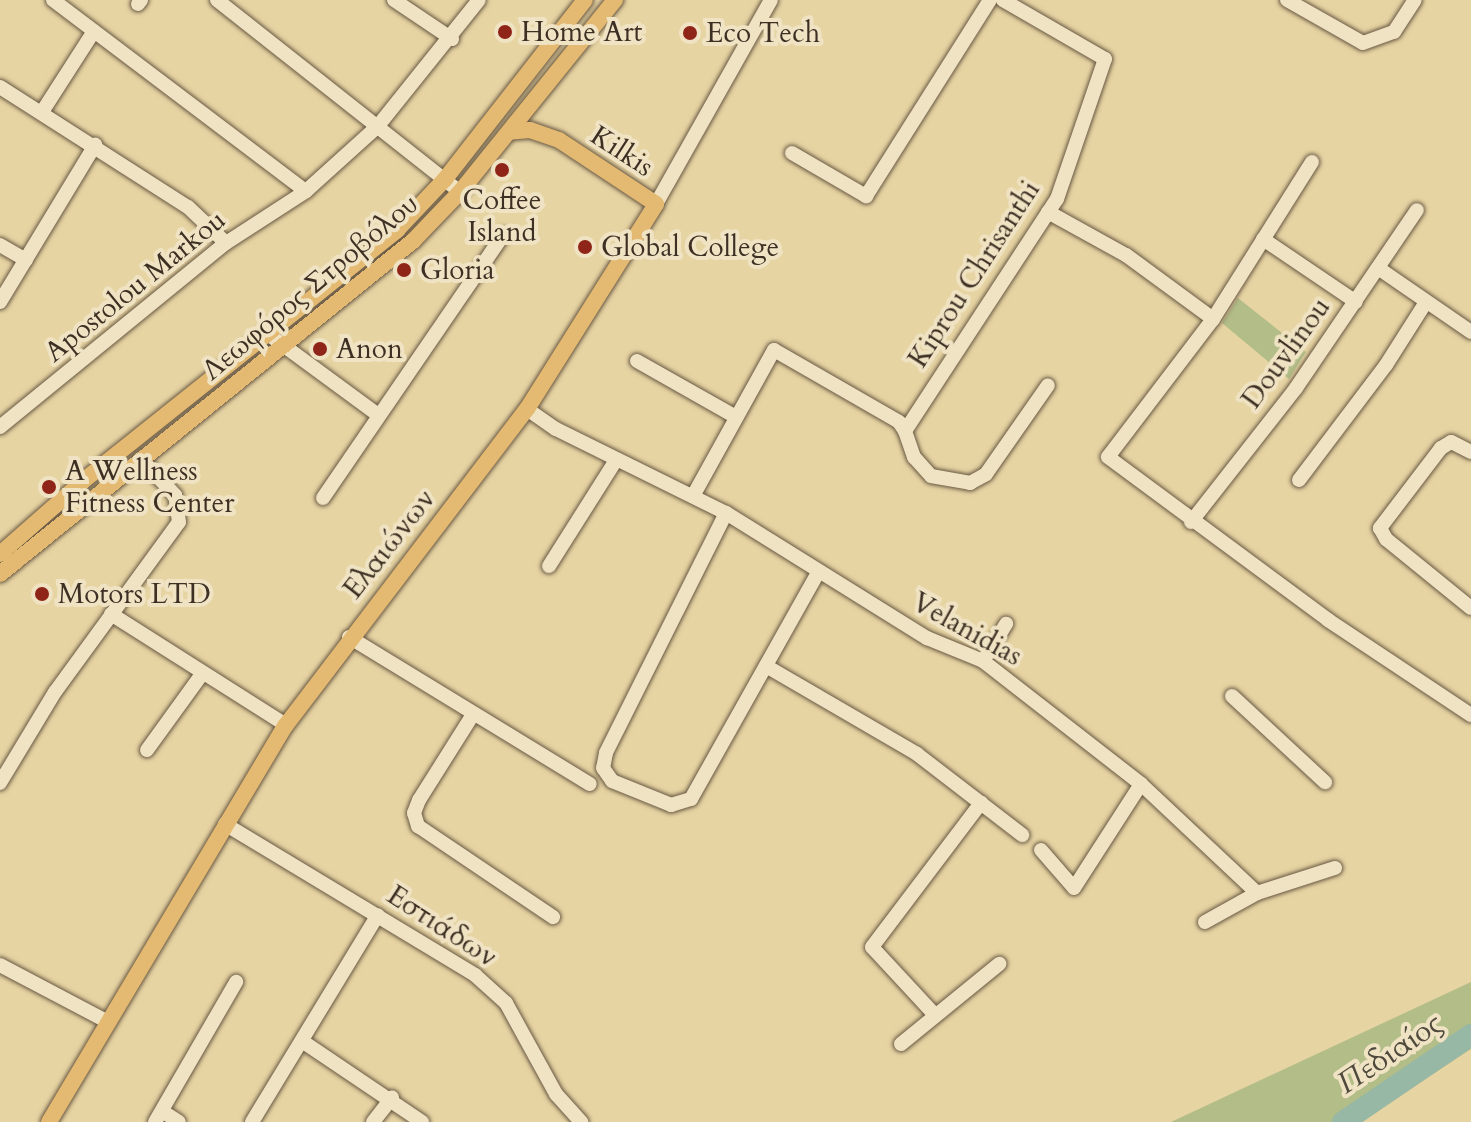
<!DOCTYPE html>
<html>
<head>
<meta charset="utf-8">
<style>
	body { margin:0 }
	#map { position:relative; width:1471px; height:1122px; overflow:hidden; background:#e7d4a3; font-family:Cardo,serif }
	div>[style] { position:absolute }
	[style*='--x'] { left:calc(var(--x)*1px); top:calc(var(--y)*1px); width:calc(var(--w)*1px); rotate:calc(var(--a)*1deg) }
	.green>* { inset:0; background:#b2bd88 }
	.river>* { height:22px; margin:-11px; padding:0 11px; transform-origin:11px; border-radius:11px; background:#97b8a5 }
	.roads { filter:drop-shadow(0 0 2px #685843) drop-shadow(0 0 2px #685843) }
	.minor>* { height:14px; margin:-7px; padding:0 7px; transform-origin:7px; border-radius:7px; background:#efe3c3 }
	.major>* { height:16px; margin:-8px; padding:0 8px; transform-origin:8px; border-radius:8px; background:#e4ba72 }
	.dots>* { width:22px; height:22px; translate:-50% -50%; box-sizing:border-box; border:4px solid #efe3c3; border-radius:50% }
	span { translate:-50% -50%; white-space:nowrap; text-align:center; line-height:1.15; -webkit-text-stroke:8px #efe3c3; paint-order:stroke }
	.poi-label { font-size:28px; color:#3d2f23 }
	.left { translate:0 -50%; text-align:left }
	.street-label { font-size:28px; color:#3d2f23 }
	.water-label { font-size:30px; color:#4f4a3d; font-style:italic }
</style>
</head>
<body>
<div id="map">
	<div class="green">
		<i style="clip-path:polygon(1238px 298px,1306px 352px,1289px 379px,1222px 323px)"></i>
		<i style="clip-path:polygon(1471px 982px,1471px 1049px,1360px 1122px,1171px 1122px)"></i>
	</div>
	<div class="river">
		<i style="--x:1343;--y:1122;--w:155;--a:-34.2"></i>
	</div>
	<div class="roads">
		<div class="minor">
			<i style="--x:53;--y:0;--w:317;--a:37.1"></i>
			<i style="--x:217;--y:0;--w:310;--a:38.3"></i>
			<i style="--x:394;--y:0;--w:70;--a:33.9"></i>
			<i style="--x:1287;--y:0;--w:87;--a:29.5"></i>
			<i style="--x:1363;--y:43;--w:33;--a:-20"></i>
			<i style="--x:1394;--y:32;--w:38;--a:-57"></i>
			<i style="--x:138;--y:4;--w:5;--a:-53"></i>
			<i style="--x:0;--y:87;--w:223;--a:32.6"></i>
			<i style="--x:188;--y:207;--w:52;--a:43.5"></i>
			<i style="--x:42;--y:112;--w:96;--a:-57.3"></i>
			<i style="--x:792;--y:153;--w:86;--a:30.2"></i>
			<i style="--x:866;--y:196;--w:232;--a:-57.7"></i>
			<i style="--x:1312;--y:162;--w:186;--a:122.2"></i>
			<i style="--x:1213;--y:319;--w:173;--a:127.3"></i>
			<i style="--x:1108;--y:457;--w:274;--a:36.5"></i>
			<i style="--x:1328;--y:620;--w:172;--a:33.6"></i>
			<i style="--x:656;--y:204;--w:234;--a:-60.6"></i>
			<i style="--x:1048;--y:212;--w:89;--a:28.9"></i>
			<i style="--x:1126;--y:255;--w:108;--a:36.3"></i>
			<i style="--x:1263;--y:239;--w:112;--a:34.1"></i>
			<i style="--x:0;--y:245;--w:30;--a:30"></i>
			<i style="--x:1378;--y:268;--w:113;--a:34.5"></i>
			<i style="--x:0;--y:302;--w:184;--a:-58.8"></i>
			<i style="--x:268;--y:334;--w:135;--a:36.3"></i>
			<i style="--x:637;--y:361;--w:114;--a:29.5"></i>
			<i style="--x:527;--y:409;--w:35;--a:35"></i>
			<i style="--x:556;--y:429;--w:190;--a:26.3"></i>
			<i style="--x:726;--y:513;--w:237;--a:31.9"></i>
			<i style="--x:927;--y:638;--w:61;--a:22.3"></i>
			<i style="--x:983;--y:661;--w:200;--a:37.9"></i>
			<i style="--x:1141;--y:784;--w:159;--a:43.2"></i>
			<i style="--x:0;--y:427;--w:291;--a:-39.2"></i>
			<i style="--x:226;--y:243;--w:95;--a:-33"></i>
			<i style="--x:306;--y:191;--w:97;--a:-42.1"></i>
			<i style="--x:378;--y:126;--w:161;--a:-51.3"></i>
			<i style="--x:905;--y:431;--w:28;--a:71"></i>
			<i style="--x:914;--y:457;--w:25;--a:48"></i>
			<i style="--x:931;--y:476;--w:40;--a:10"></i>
			<i style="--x:970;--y:483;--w:18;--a:-29"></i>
			<i style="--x:986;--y:474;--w:108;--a:-55.1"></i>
			<i style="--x:1471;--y:452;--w:22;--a:-153"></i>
			<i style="--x:1451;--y:442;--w:12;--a:149"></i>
			<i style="--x:1441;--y:448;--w:101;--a:127.3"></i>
			<i style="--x:1380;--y:528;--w:13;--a:61"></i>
			<i style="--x:1386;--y:539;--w:109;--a:39.1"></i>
			<i style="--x:1299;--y:480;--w:144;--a:-52.9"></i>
			<i style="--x:1386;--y:365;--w:75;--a:-57.6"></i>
			<i style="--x:693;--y:496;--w:167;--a:-61"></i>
			<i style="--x:774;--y:350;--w:144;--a:29.9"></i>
			<i style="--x:899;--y:422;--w:11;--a:56"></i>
			<i style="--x:905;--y:431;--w:277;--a:-56.8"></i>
			<i style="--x:1057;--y:199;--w:148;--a:-71.1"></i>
			<i style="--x:1105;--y:59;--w:118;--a:-150"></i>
			<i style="--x:323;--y:498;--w:319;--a:-55.6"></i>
			<i style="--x:726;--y:513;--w:268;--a:116.6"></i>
			<i style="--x:606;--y:753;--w:15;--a:101"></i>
			<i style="--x:603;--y:768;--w:16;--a:55"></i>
			<i style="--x:612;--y:781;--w:64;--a:22.1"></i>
			<i style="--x:671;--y:805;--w:21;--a:-17"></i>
			<i style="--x:691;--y:799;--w:261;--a:-60.7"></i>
			<i style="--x:1191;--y:522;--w:170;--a:-51.9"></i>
			<i style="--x:1296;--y:388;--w:215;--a:-55.8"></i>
			<i style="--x:549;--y:566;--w:125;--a:-57.7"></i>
			<i style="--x:111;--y:614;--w:207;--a:32.4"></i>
			<i style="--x:349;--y:637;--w:282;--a:31.4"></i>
			<i style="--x:983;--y:661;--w:44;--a:-58.1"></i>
			<i style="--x:766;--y:666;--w:175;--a:30.2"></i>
			<i style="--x:917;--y:754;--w:133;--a:37.6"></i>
			<i style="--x:1232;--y:696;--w:127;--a:42.8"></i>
			<i style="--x:472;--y:716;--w:99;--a:122.2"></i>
			<i style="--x:419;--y:800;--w:14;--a:111"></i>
			<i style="--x:414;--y:813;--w:14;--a:73"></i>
			<i style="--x:418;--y:826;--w:163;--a:34"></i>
			<i style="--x:147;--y:750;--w:94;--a:-54.1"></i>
			<i style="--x:0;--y:783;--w:106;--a:-58.9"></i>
			<i style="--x:55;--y:692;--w:210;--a:-53.9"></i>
			<i style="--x:179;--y:522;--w:27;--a:-98"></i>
			<i style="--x:175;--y:495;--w:50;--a:-133.4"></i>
			<i style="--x:225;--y:824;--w:292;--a:31.1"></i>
			<i style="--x:475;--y:975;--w:42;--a:42.1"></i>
			<i style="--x:506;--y:1003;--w:104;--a:61.2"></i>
			<i style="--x:556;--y:1094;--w:38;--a:48"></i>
			<i style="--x:1041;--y:850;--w:50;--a:49"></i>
			<i style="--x:1074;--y:888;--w:124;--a:-57.2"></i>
			<i style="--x:1205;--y:922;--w:60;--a:-29.1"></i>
			<i style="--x:1257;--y:893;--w:82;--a:-17.8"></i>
			<i style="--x:0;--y:965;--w:122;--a:27.8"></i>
			<i style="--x:934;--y:1014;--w:91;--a:-132.8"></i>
			<i style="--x:872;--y:947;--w:181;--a:-52.9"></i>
			<i style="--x:302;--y:1041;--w:145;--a:34"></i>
			<i style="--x:901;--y:1044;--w:127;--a:-39.2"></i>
			<i style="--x:162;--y:1111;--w:20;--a:33"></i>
			<i style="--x:155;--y:1122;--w:162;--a:-59.9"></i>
			<i style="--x:252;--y:1122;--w:242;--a:-58.7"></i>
			<i style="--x:373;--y:1122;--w:31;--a:-52"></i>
		</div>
		<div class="major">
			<i style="--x:0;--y:554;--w:111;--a:-41.3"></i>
			<i style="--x:83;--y:481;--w:402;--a:-38.6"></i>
			<i style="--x:397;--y:230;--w:70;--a:-46.7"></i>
			<i style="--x:445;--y:179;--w:227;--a:-52"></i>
			<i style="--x:0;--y:574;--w:531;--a:-38.88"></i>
			<i style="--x:413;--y:241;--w:68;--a:-46.2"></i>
			<i style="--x:460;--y:192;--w:247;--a:-51.1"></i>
			<i style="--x:49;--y:1122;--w:462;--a:-59.2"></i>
			<i style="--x:286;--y:725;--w:397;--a:-52.7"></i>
			<i style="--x:527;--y:409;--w:242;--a:-57.8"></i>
			<i style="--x:656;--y:204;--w:116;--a:-146.6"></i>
			<i style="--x:559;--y:140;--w:31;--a:-161"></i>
			<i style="--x:530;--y:130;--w:21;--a:175"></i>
		</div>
	</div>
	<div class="dots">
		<i style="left:505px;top:32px;background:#8f2418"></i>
		<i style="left:690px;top:33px;background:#8f2418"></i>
		<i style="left:502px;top:170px;background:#8f2418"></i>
		<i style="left:585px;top:247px;background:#8f2418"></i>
		<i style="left:404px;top:270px;background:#8f2418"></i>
		<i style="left:320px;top:349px;background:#8f2418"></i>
		<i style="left:49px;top:487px;background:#8f2418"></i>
		<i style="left:42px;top:594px;background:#8f2418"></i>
	</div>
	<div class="poi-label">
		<span class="left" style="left:521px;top:32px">Home Art</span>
		<span class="left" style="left:706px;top:33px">Eco Tech</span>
		<span style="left:502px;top:216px">Coffee<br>Island</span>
		<span class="left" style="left:601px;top:247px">Global College</span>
		<span class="left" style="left:420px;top:270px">Gloria</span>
		<span class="left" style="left:336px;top:349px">Anon</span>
		<span class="left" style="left:65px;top:487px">A Wellness<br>Fitness Center</span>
		<span class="left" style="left:58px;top:594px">Motors LTD</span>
	</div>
	<div class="street-label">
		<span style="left:622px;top:151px;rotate:33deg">Kilkis</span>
		<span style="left:974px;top:274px;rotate:-57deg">Kiprou Chrisanthi</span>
		<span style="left:135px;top:286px;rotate:-39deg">Apostolou Markou</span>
		<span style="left:310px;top:287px;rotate:-40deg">Λεωφόρος Στροβόλου</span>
		<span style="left:1286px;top:353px;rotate:-54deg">Douvlinou</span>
		<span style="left:389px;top:544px;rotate:-52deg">Ελαιώνων</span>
		<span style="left:967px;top:629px;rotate:29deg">Velanidias</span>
		<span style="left:442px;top:926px;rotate:33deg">Εστιάδων</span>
	</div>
	<div class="water-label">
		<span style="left:1390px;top:1054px;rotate:-34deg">Πεδιαίος</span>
	</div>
</div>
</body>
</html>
